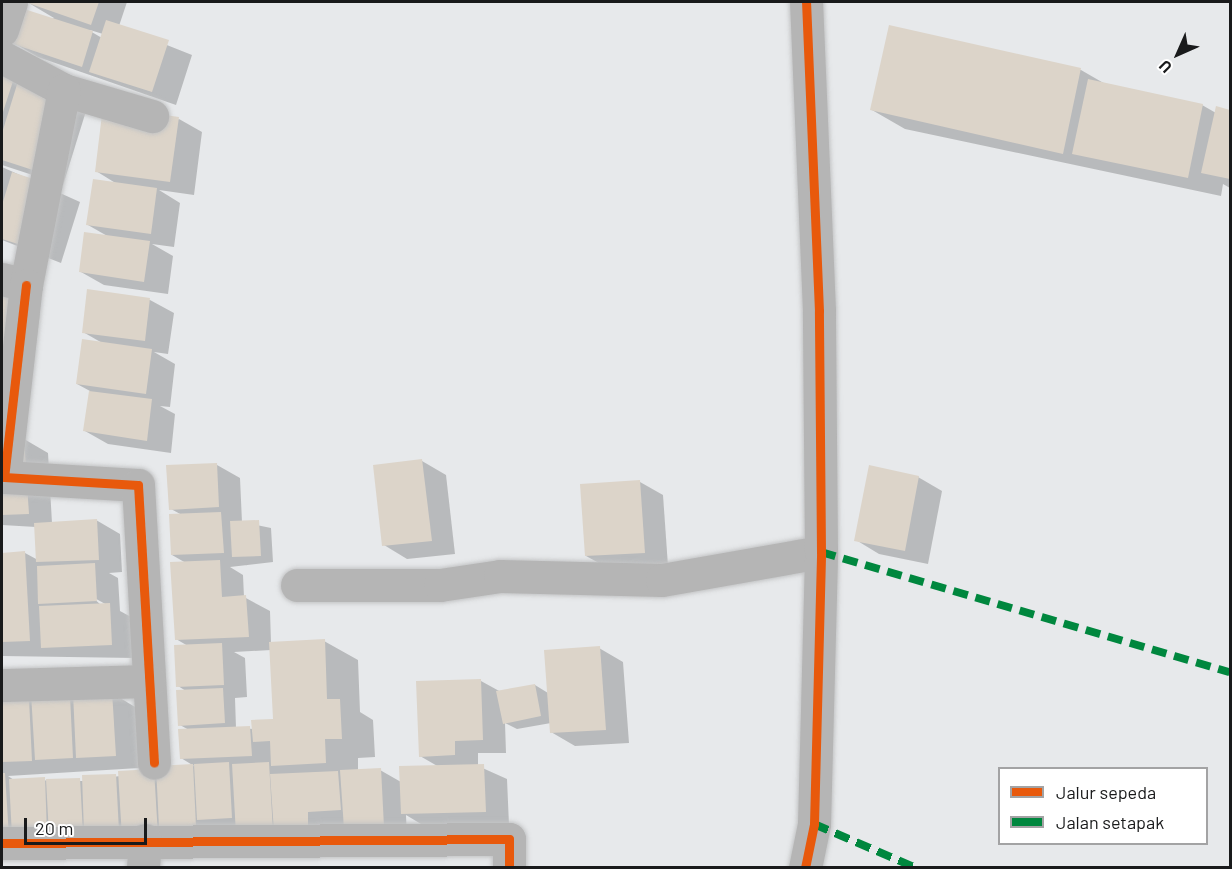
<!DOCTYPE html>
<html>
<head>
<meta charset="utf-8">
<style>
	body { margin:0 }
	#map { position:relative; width:1232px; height:869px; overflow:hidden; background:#e7e9eb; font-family:Barlow,sans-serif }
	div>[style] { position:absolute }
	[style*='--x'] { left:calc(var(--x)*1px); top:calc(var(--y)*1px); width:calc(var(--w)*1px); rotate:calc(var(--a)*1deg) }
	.shadow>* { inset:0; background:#0003 }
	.building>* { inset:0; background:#dcd4c9 }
	.roads { filter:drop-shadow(0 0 2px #c3c4c5) drop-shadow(0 0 2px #c3c4c5) }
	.street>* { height:33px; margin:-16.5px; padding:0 16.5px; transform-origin:16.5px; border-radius:16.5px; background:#b5b5b5 }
	.quiet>* { height:8px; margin-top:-4px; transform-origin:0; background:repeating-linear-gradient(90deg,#00873e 0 15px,transparent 0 23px) }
	.cycleway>* { height:9px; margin:-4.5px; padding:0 4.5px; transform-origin:4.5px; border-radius:4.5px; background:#e8590c }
	span { translate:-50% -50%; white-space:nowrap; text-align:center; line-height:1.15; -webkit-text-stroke:6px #fff; paint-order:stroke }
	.frame { position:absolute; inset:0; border:3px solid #191a1b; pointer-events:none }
	.legend { position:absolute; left:998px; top:767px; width:210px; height:78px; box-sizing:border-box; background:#fff; border:2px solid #a3a3a4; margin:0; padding:8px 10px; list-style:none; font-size:18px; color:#191a1b }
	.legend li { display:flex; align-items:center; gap:12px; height:30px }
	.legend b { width:30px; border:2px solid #a3a3a4 }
	.north { position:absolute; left:1148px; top:24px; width:60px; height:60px; -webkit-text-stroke:4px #fff; paint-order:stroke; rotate:225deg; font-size:16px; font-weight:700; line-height:24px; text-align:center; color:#191a1b }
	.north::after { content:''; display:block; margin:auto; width:21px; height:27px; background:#191a1b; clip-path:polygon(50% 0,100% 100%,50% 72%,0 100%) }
	.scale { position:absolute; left:24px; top:818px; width:123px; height:27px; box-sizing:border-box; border:3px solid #191a1b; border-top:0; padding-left:8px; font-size:18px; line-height:21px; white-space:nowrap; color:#191a1b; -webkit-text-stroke:4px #fff; paint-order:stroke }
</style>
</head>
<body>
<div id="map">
	<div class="shadow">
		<i style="clip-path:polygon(evenodd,27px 2px,127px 2px,119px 26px,192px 55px,176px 105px,38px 57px,14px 43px,54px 18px,27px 2px,90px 30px,103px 34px,102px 38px,90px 31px,90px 30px)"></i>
		<i style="clip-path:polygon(890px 27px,1081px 70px,1107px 85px,1202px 105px,1216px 113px,1217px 108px,1230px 111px,1230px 188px,1223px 184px,1221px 196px,905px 129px,872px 110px)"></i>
		<i style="clip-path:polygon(2px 72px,87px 108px,63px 185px,2px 165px)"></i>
		<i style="clip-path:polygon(179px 119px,202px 132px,194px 195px,159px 190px,180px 203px,174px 247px,152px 244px,173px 256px,168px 294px,104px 285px,81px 272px,109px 237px,88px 225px,117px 184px,96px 171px)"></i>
		<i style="clip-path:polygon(2px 167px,80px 202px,61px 263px,2px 240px)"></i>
		<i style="clip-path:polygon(89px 291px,150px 300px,174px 313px,168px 354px,154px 352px,175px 364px,170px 407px,160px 406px,175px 414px,171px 453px,108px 444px,85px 431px,90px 391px,77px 384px,104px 344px,83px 332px)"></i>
		<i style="clip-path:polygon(2px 298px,40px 314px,27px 410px,2px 432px)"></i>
		<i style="clip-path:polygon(evenodd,24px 439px,48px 453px,52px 523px,96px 520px,120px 534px,122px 572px,109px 573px,118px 578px,120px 611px,133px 618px,135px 658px,2px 656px,2px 554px,25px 553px,38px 560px,36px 527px,2px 525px,2px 441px,24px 439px,91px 596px,107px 605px,101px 605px,91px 596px)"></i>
		<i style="clip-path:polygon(422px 461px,446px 475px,455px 554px,407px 559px,384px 545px)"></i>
		<i style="clip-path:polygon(evenodd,217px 465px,240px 478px,242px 522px,271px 528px,273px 562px,230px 567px,243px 575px,244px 597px,270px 611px,271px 643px,324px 641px,358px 660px,360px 712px,373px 720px,375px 757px,358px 758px,358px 771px,380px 770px,401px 782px,439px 767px,420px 756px,481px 681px,501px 692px,535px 685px,548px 693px,599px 648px,623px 662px,629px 743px,575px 746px,551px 732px,551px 723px,517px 729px,505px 723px,506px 753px,478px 753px,478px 766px,507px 779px,509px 825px,426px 827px,406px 815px,407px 840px,2px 857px,2px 681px,112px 693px,135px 707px,139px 768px,8px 776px,14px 780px,83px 781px,194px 766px,181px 758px,189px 730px,180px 725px,186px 691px,178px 686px,188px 646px,176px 639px,186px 563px,172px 555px,182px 515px,171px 509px,217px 465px,271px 650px,274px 720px,254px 729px,236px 728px,235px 698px,247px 697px,245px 658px,234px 652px,271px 650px)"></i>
		<i style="clip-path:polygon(918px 477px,942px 491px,928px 564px,879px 554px,856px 540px)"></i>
		<i style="clip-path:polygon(640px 482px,663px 495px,668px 566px,610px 569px,586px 556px)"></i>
	</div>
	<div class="building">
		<i style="clip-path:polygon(25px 2px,99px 2px,91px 25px)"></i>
		<i style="clip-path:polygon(24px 9px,93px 31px,82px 67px,13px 44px)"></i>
		<i style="clip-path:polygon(106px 20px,169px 40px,152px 92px,89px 72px)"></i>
		<i style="clip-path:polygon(889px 25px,1081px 68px,1063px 154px,870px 110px)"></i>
		<i style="clip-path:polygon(2px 71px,15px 75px,2px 115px)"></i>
		<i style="clip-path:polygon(19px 78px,64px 93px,39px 172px,2px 160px,2px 133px)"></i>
		<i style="clip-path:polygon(1088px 79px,1203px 104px,1188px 178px,1072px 154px)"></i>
		<i style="clip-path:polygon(103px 106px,179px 117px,170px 182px,95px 172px)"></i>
		<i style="clip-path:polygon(1216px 106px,1230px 110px,1230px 179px,1201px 173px)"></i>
		<i style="clip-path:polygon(12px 172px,58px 187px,37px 250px,2px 239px,2px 205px)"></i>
		<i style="clip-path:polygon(93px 179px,157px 188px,151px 234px,86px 225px)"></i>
		<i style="clip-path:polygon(84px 232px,150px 241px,144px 282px,79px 272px)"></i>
		<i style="clip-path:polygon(87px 289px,150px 298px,145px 341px,82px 333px)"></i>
		<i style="clip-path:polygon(2px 296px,17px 299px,2px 401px)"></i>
		<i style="clip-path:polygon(82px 339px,152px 349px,146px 394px,76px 384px)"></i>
		<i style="clip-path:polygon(89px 391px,152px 399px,147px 441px,83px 431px)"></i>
		<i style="clip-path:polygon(24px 438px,29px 514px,2px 515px,2px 439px)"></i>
		<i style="clip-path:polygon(422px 459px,432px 541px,382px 546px,373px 465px)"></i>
		<i style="clip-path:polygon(217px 463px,219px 507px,169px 510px,166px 465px)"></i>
		<i style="clip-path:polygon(869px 465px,919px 476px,905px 551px,854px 541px)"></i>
		<i style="clip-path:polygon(640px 480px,645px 553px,585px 556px,580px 484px)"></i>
		<i style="clip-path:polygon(221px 512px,224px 553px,171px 555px,169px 514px)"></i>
		<i style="clip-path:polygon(97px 519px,99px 560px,36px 562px,34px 523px)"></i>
		<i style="clip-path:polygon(259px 520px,261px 556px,232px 557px,230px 521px)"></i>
		<i style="clip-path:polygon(25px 551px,30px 641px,2px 642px,2px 553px)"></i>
		<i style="clip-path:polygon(220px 560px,222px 597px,246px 595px,249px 637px,175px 640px,170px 562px)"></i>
		<i style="clip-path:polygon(95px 563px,97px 601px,38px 604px,37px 566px)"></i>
		<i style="clip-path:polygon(110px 603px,112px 645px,41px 648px,39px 606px)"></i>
		<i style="clip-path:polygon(325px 639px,327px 699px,340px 699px,342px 739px,325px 739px,326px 763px,271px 766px,270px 741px,253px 742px,251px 720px,273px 719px,269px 642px)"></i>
		<i style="clip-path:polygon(222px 643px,224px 685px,176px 687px,174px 645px)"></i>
		<i style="clip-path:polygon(600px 646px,606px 730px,550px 733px,544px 650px)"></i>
		<i style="clip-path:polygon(69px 675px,73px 758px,35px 760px,30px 677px)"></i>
		<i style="clip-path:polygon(28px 678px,32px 761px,2px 762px,2px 680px)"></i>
		<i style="clip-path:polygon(481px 679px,483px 740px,455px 741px,455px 755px,419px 757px,416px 681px)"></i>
		<i style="clip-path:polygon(535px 684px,541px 716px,503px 724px,496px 691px)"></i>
		<i style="clip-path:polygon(223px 688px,225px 723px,178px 726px,176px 690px)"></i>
		<i style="clip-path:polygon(112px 691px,116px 756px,76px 758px,73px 693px)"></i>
		<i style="clip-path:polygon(250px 726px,252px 756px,180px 759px,178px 729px)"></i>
		<i style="clip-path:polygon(229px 762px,232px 818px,197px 820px,194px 764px)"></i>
		<i style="clip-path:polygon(269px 762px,273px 832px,236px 834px,232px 764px)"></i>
		<i style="clip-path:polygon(193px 764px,196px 826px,159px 828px,156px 766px)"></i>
		<i style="clip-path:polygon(484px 764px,486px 812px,401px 814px,399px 766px)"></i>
		<i style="clip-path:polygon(381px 768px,384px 827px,344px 829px,340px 770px)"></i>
		<i style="clip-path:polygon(154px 769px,158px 836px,122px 838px,118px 771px)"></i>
		<i style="clip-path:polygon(338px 771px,341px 810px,308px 812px,308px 830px,274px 832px,270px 774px)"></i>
		<i style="clip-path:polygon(2px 773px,5px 773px,9px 837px,2px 837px)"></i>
		<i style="clip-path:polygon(116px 774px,119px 831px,84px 833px,82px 775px)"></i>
		<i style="clip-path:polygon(45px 777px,47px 834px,12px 836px,9px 779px)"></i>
		<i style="clip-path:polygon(80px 778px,83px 833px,49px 835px,46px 779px)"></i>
	</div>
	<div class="roads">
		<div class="street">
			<i style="--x:2;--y:30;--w:29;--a:-72"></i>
			<i style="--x:2;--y:57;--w:70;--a:28"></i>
			<i style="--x:64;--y:90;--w:92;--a:16.5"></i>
			<i style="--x:2;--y:279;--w:25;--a:14"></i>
			<i style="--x:26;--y:285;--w:199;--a:-79"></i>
			<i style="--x:26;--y:285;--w:193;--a:96.5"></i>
			<i style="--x:4;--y:477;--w:134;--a:3.4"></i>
			<i style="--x:138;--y:485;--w:278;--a:86.7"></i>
			<i style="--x:297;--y:585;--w:143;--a:0"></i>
			<i style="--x:440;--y:585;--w:61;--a:-8.5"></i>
			<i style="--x:500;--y:576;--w:162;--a:1.4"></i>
			<i style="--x:662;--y:580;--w:161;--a:-10"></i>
			<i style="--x:2;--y:685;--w:147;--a:-1.6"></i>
			<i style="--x:2;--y:843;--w:507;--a:-0.45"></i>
			<i style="--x:509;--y:839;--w:29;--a:90"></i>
			<i style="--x:143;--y:868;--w:28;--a:-86"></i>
			<i style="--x:805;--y:868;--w:45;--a:-78.4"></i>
			<i style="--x:814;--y:824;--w:272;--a:-88.5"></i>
			<i style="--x:821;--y:552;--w:241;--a:-90.5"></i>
			<i style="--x:819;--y:311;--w:309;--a:-92.4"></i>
		</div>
	</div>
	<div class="quiet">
		<i style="--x:821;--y:552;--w:426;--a:16.4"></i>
		<i style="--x:814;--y:824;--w:111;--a:23.3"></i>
	</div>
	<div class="cycleway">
		<i style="--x:26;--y:285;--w:193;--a:96.5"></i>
		<i style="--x:4;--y:477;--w:134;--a:3.4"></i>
		<i style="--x:138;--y:485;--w:278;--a:86.7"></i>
		<i style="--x:2;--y:843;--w:507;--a:-0.45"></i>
		<i style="--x:509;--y:839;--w:29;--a:90"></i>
		<i style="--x:805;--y:868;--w:45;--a:-78.4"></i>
		<i style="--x:814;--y:824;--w:272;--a:-88.5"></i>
		<i style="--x:821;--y:552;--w:241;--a:-90.5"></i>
		<i style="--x:819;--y:311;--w:309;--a:-92.4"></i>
	</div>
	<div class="frame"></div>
	<ul class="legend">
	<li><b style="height:8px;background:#e8590c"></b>Jalur sepeda</li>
	<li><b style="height:8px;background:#00873e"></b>Jalan setapak</li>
	</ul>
	<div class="north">U</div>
	<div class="scale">20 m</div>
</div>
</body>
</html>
